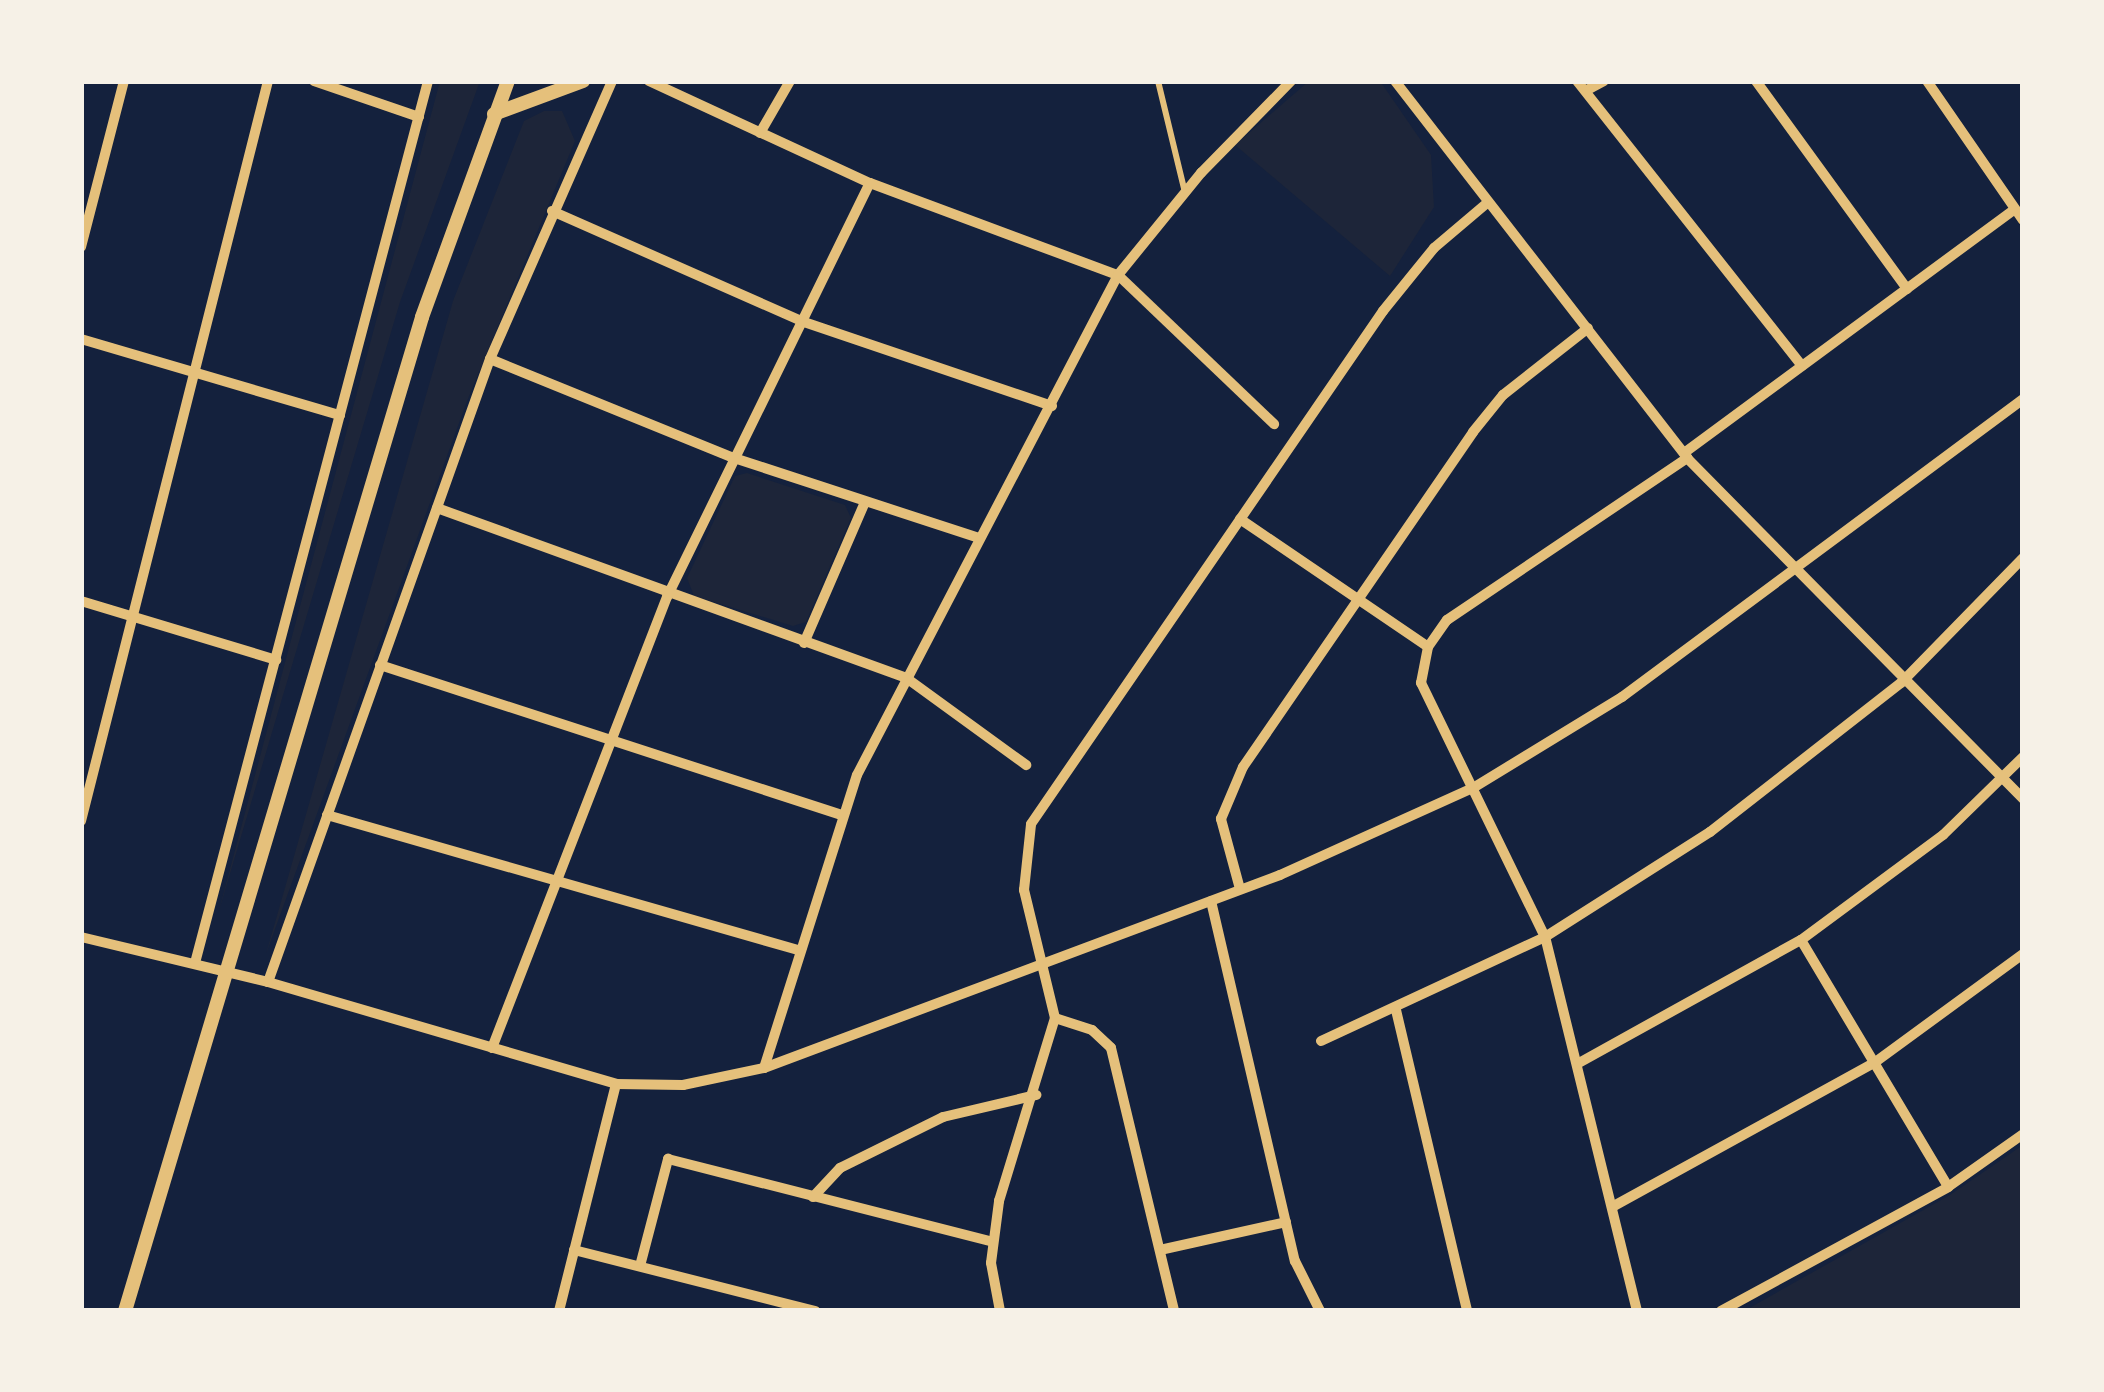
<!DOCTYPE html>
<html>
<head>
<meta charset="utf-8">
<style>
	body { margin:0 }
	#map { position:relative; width:2104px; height:1392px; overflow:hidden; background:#14213d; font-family:Manrope,sans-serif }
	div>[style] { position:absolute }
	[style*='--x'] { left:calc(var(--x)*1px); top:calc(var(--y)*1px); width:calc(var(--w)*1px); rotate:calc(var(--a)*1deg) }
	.green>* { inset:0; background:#1d2539 }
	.service>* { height:6px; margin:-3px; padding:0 3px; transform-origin:3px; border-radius:3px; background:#e5c07b }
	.minor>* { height:10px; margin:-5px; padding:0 5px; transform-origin:5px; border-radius:5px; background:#e5c07b }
	.tertiary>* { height:14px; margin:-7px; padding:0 7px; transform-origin:7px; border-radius:7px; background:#e5c07b }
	span { translate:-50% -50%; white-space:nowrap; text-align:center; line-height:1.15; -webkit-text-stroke:12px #f6f1e7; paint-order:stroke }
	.frame { position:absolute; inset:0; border:84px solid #f6f1e7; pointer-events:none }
</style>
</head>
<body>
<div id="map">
	<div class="green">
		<i style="clip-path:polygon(440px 81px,480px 81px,400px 302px,218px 914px)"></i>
		<i style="clip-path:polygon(1309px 81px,1380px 81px,1431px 155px,1434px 207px,1390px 276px,1235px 145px)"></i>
		<i style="clip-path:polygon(544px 111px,562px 111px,575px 141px,467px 401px,266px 954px,453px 301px,524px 121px)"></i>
		<i style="clip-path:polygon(747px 473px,845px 505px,851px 518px,806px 622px,793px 626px,694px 596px,687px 578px,735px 476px)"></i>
		<i style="clip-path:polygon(2023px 1145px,2023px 1311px,1744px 1311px,1950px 1195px)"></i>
	</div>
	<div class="service">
		<i style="--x:1158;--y:81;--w:115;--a:76.4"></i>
	</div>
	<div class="minor">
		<i style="--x:314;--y:81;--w:111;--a:18.9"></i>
		<i style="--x:649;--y:81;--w:243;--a:24.8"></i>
		<i style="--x:870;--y:183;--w:265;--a:20.4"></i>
		<i style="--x:1118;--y:275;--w:216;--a:43.7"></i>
		<i style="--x:1395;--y:81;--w:477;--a:52.2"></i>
		<i style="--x:1687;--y:458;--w:479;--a:45.4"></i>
		<i style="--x:1577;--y:81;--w:363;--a:51.7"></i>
		<i style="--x:1756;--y:81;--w:257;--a:54"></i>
		<i style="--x:1927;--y:81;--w:169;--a:55.4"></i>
		<i style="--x:1587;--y:90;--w:19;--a:-28"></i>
		<i style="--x:760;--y:133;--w:60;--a:-60"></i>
		<i style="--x:552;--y:211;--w:272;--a:23.8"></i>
		<i style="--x:801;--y:321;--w:265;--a:18.7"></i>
		<i style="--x:81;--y:247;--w:171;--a:-75.5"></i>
		<i style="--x:81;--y:339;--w:270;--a:16.4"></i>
		<i style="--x:490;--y:359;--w:260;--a:22.1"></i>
		<i style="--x:731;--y:457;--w:261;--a:18.1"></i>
		<i style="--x:1684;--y:453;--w:410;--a:-36.4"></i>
		<i style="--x:437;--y:508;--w:498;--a:19.9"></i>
		<i style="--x:905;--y:677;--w:150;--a:36"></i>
		<i style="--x:1240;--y:519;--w:227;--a:34.2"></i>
		<i style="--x:81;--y:601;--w:204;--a:16.8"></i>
		<i style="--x:804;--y:643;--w:154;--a:-66.6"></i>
		<i style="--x:380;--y:665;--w:485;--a:18"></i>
		<i style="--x:327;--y:815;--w:490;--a:16"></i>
		<i style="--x:81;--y:821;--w:763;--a:-75.82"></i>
		<i style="--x:1240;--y:889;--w:73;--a:-105.2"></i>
		<i style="--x:1221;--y:819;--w:56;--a:-67.1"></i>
		<i style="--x:1243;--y:767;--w:406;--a:-55.5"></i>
		<i style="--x:1473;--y:432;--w:48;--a:-51"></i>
		<i style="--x:1503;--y:395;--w:108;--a:-38.2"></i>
		<i style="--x:1211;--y:901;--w:370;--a:76.9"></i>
		<i style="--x:1295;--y:1261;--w:56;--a:63.4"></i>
		<i style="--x:81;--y:937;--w:192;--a:13.5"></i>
		<i style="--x:268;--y:982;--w:363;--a:16.3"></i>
		<i style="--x:616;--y:1084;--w:67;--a:0.9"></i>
		<i style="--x:683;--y:1085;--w:83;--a:-11.9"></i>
		<i style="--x:764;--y:1068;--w:551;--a:-20.51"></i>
		<i style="--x:1280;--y:875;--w:212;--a:-24.3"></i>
		<i style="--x:1473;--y:788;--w:175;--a:-31.4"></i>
		<i style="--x:1622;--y:697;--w:500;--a:-36.6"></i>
		<i style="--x:1801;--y:940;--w:287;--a:59.2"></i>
		<i style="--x:195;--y:963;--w:912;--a:-75.2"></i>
		<i style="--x:268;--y:982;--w:661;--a:-70.39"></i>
		<i style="--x:490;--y:359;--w:304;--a:-66.3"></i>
		<i style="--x:1396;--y:1010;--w:309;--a:76.7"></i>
		<i style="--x:1055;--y:1018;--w:39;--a:18"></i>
		<i style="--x:1092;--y:1030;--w:26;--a:43"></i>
		<i style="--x:1111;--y:1048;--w:270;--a:76.5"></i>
		<i style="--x:1321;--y:1041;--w:247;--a:-24.9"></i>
		<i style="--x:1545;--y:937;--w:196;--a:-32.5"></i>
		<i style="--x:1710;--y:832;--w:242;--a:-38"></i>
		<i style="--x:1901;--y:683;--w:175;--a:-45.7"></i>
		<i style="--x:492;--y:1048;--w:484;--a:-68.8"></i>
		<i style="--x:667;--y:597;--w:461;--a:-63.9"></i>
		<i style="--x:1577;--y:1064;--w:256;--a:-29"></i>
		<i style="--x:1801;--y:940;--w:177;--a:-36.5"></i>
		<i style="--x:1943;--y:835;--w:112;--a:-44.3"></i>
		<i style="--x:764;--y:1068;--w:307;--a:-72.4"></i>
		<i style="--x:857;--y:775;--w:564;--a:-62.44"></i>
		<i style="--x:1118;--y:275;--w:132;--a:-50.9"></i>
		<i style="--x:1201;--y:173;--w:129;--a:-45.6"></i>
		<i style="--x:813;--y:1197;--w:40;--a:-47"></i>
		<i style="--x:840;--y:1168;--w:115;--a:-26.3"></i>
		<i style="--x:943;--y:1117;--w:96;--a:-13.3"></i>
		<i style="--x:1612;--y:1207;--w:299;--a:-28.8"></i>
		<i style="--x:1874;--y:1063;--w:185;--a:-36.2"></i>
		<i style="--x:574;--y:1250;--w:249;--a:14.2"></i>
		<i style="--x:1160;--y:1250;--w:129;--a:-12.5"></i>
		<i style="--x:640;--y:1266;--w:111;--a:-75.3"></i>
		<i style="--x:668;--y:1159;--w:335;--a:14.3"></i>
		<i style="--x:559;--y:1311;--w:234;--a:-75.9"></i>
		<i style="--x:1000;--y:1311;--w:49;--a:-100.6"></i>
		<i style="--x:991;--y:1263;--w:63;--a:-82.6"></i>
		<i style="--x:999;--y:1201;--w:191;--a:-73"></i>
		<i style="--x:1055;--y:1018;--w:132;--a:-103.6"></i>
		<i style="--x:1024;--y:890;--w:66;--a:-83.9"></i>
		<i style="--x:1031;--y:824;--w:622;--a:-55.54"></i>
		<i style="--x:1383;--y:311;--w:81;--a:-51"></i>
		<i style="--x:1434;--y:248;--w:70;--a:-40.3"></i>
		<i style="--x:1637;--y:1311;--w:385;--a:-103.8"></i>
		<i style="--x:1545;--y:937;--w:283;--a:-116"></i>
		<i style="--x:1421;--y:683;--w:37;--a:-79"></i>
		<i style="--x:1428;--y:647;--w:33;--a:-55"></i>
		<i style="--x:1447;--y:620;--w:290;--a:-34"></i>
		<i style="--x:1721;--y:1311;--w:259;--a:-28.6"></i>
		<i style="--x:1948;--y:1187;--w:92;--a:-35.2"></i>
	</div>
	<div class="tertiary">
		<i style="--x:494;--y:114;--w:95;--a:-20.3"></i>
		<i style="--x:125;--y:1311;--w:1037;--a:-73.36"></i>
		<i style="--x:422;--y:317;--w:251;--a:-70"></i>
	</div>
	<div class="frame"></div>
</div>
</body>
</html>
